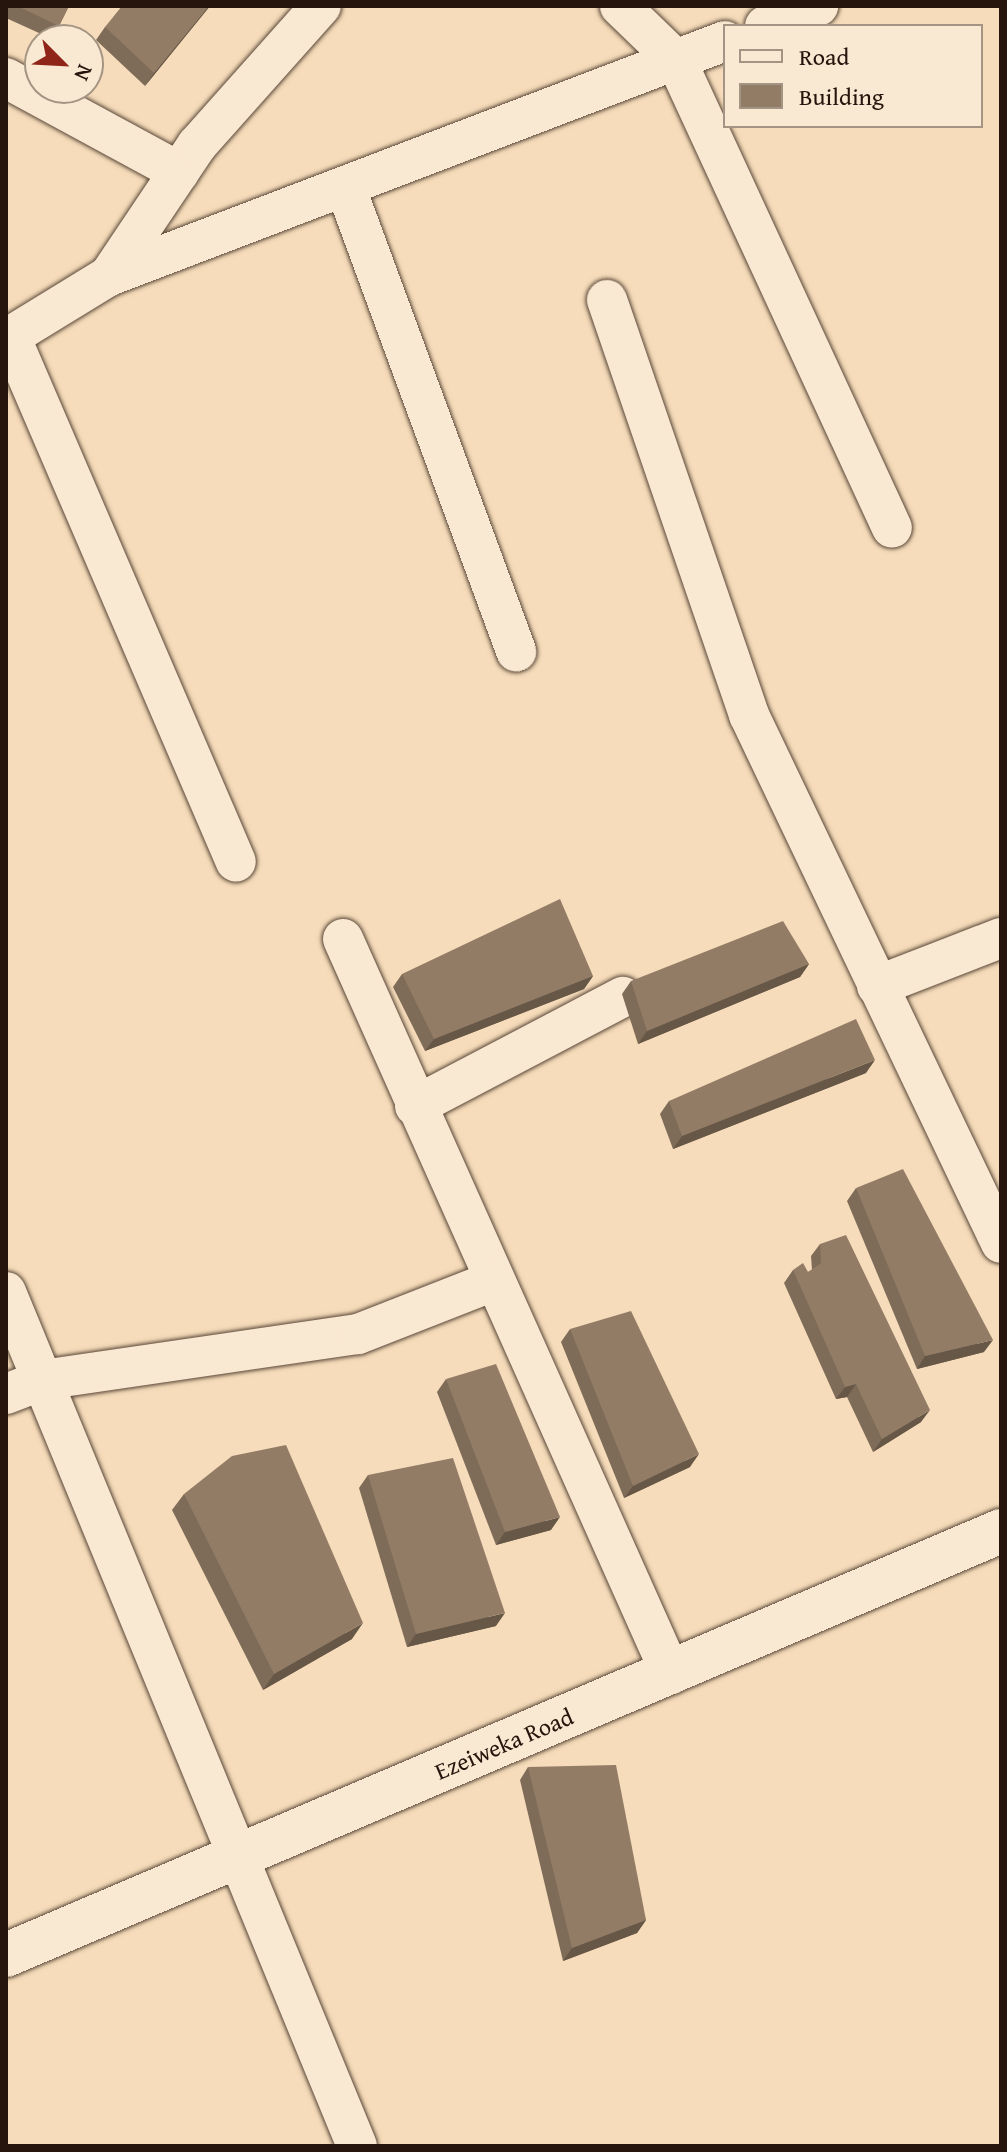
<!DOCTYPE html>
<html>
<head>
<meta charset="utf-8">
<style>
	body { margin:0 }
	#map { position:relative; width:1007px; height:2152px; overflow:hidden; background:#f6dcba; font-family:"Gentium Book Plus",serif }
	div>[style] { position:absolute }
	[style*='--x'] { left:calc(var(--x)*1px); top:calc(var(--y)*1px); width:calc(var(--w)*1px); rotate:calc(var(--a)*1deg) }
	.roads { filter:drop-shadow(0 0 2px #594738) drop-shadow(0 0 2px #594738) }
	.minor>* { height:40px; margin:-20px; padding:0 20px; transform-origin:20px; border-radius:20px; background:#f9e8d2 }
	.secondary>* { height:44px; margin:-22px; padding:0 22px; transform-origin:22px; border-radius:22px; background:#f9e8d2 }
	.wall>* { inset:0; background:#7e6b58 }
	.shaded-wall>* { inset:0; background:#665747 }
	.building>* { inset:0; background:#927c66 }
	span { translate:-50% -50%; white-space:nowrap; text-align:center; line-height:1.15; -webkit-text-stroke:8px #f9e8d2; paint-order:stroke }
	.street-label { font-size:24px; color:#25150c }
	.frame { position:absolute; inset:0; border:8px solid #25150c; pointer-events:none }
	.legend { position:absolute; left:723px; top:24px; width:260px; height:104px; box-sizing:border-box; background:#f9e8d2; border:2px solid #a49483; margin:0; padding:10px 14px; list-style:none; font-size:24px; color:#25150c }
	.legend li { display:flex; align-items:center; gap:16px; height:40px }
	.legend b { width:40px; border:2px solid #a49483 }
	.north { position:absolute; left:24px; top:24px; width:80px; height:80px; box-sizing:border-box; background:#f9e8d2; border:2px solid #a49483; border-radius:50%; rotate:114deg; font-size:22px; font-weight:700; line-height:32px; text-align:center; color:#25150c }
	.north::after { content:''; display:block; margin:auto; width:28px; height:36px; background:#8f2418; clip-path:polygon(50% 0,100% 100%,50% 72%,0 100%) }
</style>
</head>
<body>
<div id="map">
	<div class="roads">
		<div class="minor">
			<i style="--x:620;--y:6;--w:78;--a:44"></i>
			<i style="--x:676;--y:60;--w:515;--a:65.22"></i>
			<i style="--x:765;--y:26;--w:57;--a:-20.7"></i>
			<i style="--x:6;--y:78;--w:197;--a:28.5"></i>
			<i style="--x:345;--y:186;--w:496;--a:69.8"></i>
			<i style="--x:109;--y:276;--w:659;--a:-20.88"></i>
			<i style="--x:607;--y:300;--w:439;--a:71.1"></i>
			<i style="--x:749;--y:715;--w:585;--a:64.49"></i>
			<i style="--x:10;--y:336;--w:572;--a:66.75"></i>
			<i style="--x:6;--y:339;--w:121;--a:-31.5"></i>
			<i style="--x:109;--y:276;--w:158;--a:-56.1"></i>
			<i style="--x:197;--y:145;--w:186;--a:-48.3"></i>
			<i style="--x:343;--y:939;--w:805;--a:65.95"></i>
			<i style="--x:877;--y:986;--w:133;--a:-21.2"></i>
			<i style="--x:415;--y:1106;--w:235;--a:-27.7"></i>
			<i style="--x:6;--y:1292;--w:923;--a:67.66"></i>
			<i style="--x:6;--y:1394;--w:39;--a:-21"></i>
			<i style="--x:42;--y:1380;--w:319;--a:-8.3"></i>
			<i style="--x:358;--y:1334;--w:145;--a:-21.4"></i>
		</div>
		<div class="secondary">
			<i style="--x:6;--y:1955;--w:1082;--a:-23.08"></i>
		</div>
	</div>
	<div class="wall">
		<i style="clip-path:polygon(6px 6px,69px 6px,59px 26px,50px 38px,6px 18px)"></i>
		<i style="clip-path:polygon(210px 6px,145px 86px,96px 40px,105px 27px)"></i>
		<i style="clip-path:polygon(809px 964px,800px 977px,638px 1044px,622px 994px,631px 981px)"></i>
		<i style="clip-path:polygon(402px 974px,593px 976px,584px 989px,425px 1051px,393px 987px)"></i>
		<i style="clip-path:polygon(866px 1073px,673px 1149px,660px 1114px,669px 1101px)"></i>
		<i style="clip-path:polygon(856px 1188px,984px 1352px,917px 1369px,847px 1201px)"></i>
		<i style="clip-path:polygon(820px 1244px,921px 1422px,873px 1452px,847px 1397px,836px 1399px,784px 1283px,793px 1270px,808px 1272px,812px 1270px,811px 1256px)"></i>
		<i style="clip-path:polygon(570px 1329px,690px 1467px,624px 1498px,561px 1342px)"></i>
		<i style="clip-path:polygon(446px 1379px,551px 1530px,496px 1545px,437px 1392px)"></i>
		<i style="clip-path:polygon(368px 1475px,496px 1626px,407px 1647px,359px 1488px)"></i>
		<i style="clip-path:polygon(184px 1494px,352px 1639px,263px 1690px,172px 1510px)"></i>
		<i style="clip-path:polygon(528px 1767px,646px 1920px,637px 1933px,563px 1961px,520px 1780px)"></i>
	</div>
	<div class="shaded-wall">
		<i style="clip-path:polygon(209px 6px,210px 6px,145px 86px,154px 73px)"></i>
		<i style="clip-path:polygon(809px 964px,800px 977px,638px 1044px,647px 1031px)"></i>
		<i style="clip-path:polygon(593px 976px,584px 989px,425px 1051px,434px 1039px)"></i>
		<i style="clip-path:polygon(875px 1060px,866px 1073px,673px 1149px,682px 1136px)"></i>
		<i style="clip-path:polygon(993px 1340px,984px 1352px,917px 1369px,925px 1356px)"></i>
		<i style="clip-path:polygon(856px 1384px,847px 1397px,836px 1399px,845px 1387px)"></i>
		<i style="clip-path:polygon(930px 1410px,921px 1422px,873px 1452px,882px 1439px)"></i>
		<i style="clip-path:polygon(699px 1454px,690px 1467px,624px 1498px,633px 1486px)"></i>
		<i style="clip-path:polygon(560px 1517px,551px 1530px,496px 1545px,505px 1532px)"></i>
		<i style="clip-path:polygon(505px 1613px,496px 1626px,407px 1647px,416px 1634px)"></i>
		<i style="clip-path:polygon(363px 1623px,352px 1639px,263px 1690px,274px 1674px)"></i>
		<i style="clip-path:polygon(646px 1920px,637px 1933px,563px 1961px,572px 1948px)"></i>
	</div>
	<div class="building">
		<i style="clip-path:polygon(17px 6px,69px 6px,59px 26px)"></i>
		<i style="clip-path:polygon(122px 6px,209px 6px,154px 73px,105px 27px)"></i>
		<i style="clip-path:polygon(560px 899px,593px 976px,434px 1039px,402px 974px)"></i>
		<i style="clip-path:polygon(783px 921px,809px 964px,647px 1031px,631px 981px)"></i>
		<i style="clip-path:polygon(856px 1019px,875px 1060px,682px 1136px,669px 1101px)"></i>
		<i style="clip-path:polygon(903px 1169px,993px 1340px,925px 1356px,856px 1188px)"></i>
		<i style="clip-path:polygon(846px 1235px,930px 1410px,882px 1439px,856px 1384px,845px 1387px,793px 1270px,803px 1263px,808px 1272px,821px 1263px,820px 1244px)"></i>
		<i style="clip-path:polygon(631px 1311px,699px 1454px,633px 1486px,570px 1329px)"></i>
		<i style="clip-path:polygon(496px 1364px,560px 1517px,505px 1532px,446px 1379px)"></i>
		<i style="clip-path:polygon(286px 1445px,363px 1623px,274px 1674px,184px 1494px,232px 1456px)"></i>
		<i style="clip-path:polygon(453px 1458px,505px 1613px,416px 1634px,368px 1475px)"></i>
		<i style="clip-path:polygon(616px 1765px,646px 1920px,572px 1948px,528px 1767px)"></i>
	</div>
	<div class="street-label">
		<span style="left:504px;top:1744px;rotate:-23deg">Ezeiweka Road</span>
	</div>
	<div class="frame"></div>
	<ul class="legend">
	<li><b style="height:10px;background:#f9e8d2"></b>Road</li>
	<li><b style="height:22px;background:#927c66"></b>Building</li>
	</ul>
	<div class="north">N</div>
</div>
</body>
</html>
